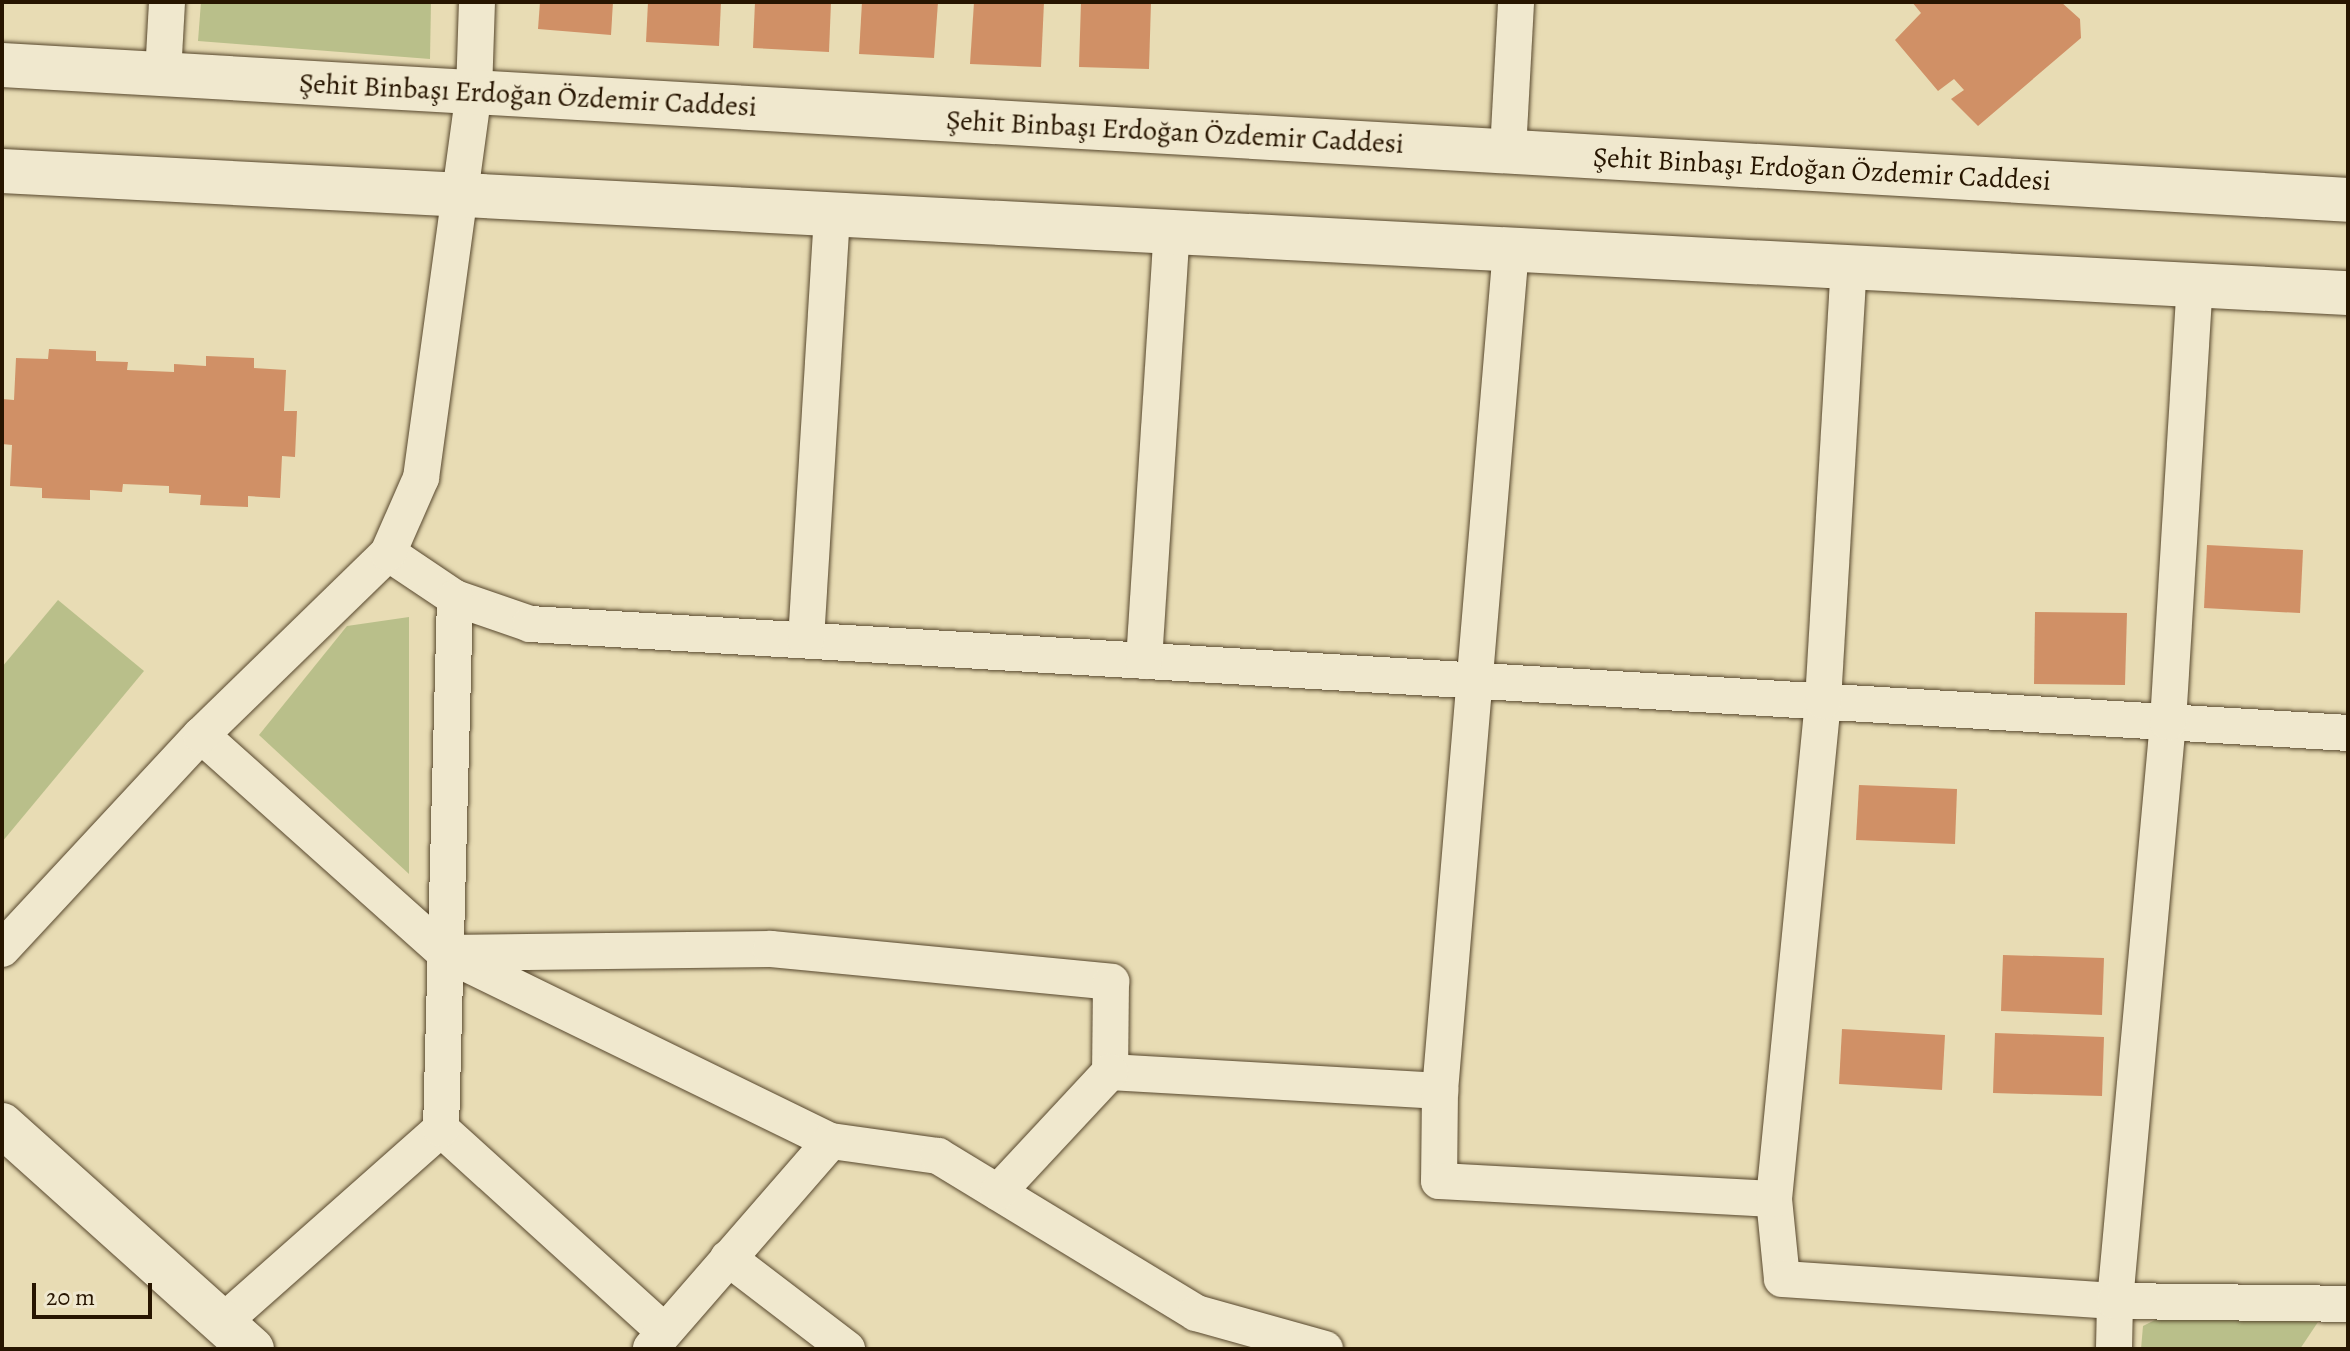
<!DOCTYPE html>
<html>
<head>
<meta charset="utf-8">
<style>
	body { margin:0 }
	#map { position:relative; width:2350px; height:1351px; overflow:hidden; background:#e8dcb4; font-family:Alegreya,serif }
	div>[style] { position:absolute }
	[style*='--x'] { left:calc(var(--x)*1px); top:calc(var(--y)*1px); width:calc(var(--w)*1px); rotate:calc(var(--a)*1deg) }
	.green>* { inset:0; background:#b9bf8a }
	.building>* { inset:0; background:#d09066 }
	.roads { filter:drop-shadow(0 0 2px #57472d) drop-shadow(0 0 2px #57472d) }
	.minor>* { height:36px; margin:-18px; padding:0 18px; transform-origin:18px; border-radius:18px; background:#f0e8ce }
	.tertiary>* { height:44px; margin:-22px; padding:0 22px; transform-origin:22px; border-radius:22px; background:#f0e8ce }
	.secondary>* { height:44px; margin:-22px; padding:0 22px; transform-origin:22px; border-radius:22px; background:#f0e8ce }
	span { translate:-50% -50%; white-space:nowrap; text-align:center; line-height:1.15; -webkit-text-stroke:6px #f0e8ce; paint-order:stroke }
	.street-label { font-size:28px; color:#271500 }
	.frame { position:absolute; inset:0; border:4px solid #271500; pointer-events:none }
	.scale { position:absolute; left:32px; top:1283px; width:120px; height:36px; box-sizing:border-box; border:4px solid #271500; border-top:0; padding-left:10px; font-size:24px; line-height:28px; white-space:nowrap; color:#271500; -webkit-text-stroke:6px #f0e8ce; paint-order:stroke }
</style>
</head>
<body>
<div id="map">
	<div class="green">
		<i style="clip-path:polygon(201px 2px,431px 2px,430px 59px,198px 41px)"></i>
		<i style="clip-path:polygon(58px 600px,144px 671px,2px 842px,2px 667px)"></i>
		<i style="clip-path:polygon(409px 617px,409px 874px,259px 735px,347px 626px)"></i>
		<i style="clip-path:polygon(2165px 1315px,2318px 1322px,2300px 1349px,2141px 1349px,2143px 1326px)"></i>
	</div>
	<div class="building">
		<i style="clip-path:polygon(540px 2px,613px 2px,611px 35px,538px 29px)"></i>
		<i style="clip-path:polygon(648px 2px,721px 2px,719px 46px,646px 42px)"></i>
		<i style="clip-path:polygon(755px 2px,831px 2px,829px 52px,753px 48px)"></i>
		<i style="clip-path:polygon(862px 2px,938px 2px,934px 58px,859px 54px)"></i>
		<i style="clip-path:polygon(974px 2px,1044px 2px,1041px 67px,970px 64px)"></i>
		<i style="clip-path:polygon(1081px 2px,1151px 2px,1149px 69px,1079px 67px)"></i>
		<i style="clip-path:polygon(1912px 2px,2061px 2px,2080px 19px,2081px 38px,1978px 126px,1951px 99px,1964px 90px,1954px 79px,1938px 91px,1895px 40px,1921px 13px)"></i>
		<i style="clip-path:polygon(49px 349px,96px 351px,96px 361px,128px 362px,127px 370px,174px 372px,174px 364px,206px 366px,206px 356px,254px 358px,254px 368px,286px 370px,284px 411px,297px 411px,295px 457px,282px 456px,280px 498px,248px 496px,248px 507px,200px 505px,201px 495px,169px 493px,169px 486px,123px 484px,122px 492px,90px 490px,90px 500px,42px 498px,42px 488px,10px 486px,12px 445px,2px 444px,2px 399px,14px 400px,16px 358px,48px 359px)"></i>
		<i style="clip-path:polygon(2207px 545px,2303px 550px,2300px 613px,2204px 608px)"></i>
		<i style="clip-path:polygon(2035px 612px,2127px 613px,2125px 685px,2034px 684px)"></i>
		<i style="clip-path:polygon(1859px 785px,1957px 789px,1955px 844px,1856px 840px)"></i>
		<i style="clip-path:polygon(2003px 955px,2104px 958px,2102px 1015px,2001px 1011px)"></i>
		<i style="clip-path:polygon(1842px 1029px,1945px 1035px,1942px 1090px,1839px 1084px)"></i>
		<i style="clip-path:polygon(1995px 1033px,2104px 1037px,2102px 1096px,1993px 1093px)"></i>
	</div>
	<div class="roads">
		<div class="minor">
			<i style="--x:163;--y:74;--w:72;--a:-86.8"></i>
			<i style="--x:1508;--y:151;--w:149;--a:-86.9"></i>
			<i style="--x:388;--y:553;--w:81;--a:33.9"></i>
			<i style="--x:455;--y:598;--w:79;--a:19.1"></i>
			<i style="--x:530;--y:624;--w:1821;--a:3.43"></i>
			<i style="--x:806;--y:640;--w:427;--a:-86.5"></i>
			<i style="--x:1144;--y:661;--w:430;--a:-86.3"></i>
			<i style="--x:201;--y:735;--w:327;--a:41.8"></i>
			<i style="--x:445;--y:953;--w:429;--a:26"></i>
			<i style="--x:831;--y:1141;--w:108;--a:8"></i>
			<i style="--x:938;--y:1156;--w:302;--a:31.3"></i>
			<i style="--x:1196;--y:1313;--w:134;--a:15.6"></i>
			<i style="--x:2;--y:949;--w:292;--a:-47.1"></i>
			<i style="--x:201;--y:735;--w:261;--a:-44.2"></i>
			<i style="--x:388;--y:553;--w:82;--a:-66.3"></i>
			<i style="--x:421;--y:478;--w:390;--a:-82.2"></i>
			<i style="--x:474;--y:92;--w:90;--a:-88.1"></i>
			<i style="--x:445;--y:953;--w:326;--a:-0.7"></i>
			<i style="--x:771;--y:949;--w:342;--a:5.5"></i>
			<i style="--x:1111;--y:982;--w:90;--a:90.6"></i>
			<i style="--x:1110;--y:1072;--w:331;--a:3.3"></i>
			<i style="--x:1440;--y:1091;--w:90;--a:90.6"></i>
			<i style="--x:1439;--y:1181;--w:335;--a:3.1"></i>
			<i style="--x:1774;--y:1199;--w:80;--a:84.3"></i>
			<i style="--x:1782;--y:1279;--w:334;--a:3.8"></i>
			<i style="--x:2115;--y:1301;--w:581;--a:-84.77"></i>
			<i style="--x:2168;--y:722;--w:438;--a:-86.5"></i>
			<i style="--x:1440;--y:1091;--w:845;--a:-85.18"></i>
			<i style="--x:441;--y:1129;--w:301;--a:42.2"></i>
			<i style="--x:998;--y:1192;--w:164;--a:-47"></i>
			<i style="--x:1774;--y:1199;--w:500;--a:-84.38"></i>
			<i style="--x:1823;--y:701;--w:435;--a:-86.6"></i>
			<i style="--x:728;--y:1258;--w:150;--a:37.4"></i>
			<i style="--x:224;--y:1321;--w:290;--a:-41.5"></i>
			<i style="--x:441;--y:1129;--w:531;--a:-88.49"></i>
			<i style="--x:651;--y:1348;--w:274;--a:-49"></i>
			<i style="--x:2114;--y:1349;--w:48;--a:-88.8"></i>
			<i style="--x:2115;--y:1301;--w:233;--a:0.7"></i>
		</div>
		<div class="tertiary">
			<i style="--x:2;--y:1125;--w:336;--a:41.9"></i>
		</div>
		<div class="secondary">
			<i style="--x:2;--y:65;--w:2350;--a:3.29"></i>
			<i style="--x:2;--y:171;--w:2349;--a:2.98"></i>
		</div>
	</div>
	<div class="street-label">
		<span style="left:528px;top:95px;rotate:3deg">Şehit Binbaşı Erdoğan Özdemir Caddesi</span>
		<span style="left:1175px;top:132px;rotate:3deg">Şehit Binbaşı Erdoğan Özdemir Caddesi</span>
		<span style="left:1822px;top:169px;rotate:3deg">Şehit Binbaşı Erdoğan Özdemir Caddesi</span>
	</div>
	<div class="frame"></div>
	<div class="scale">20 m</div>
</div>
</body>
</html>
